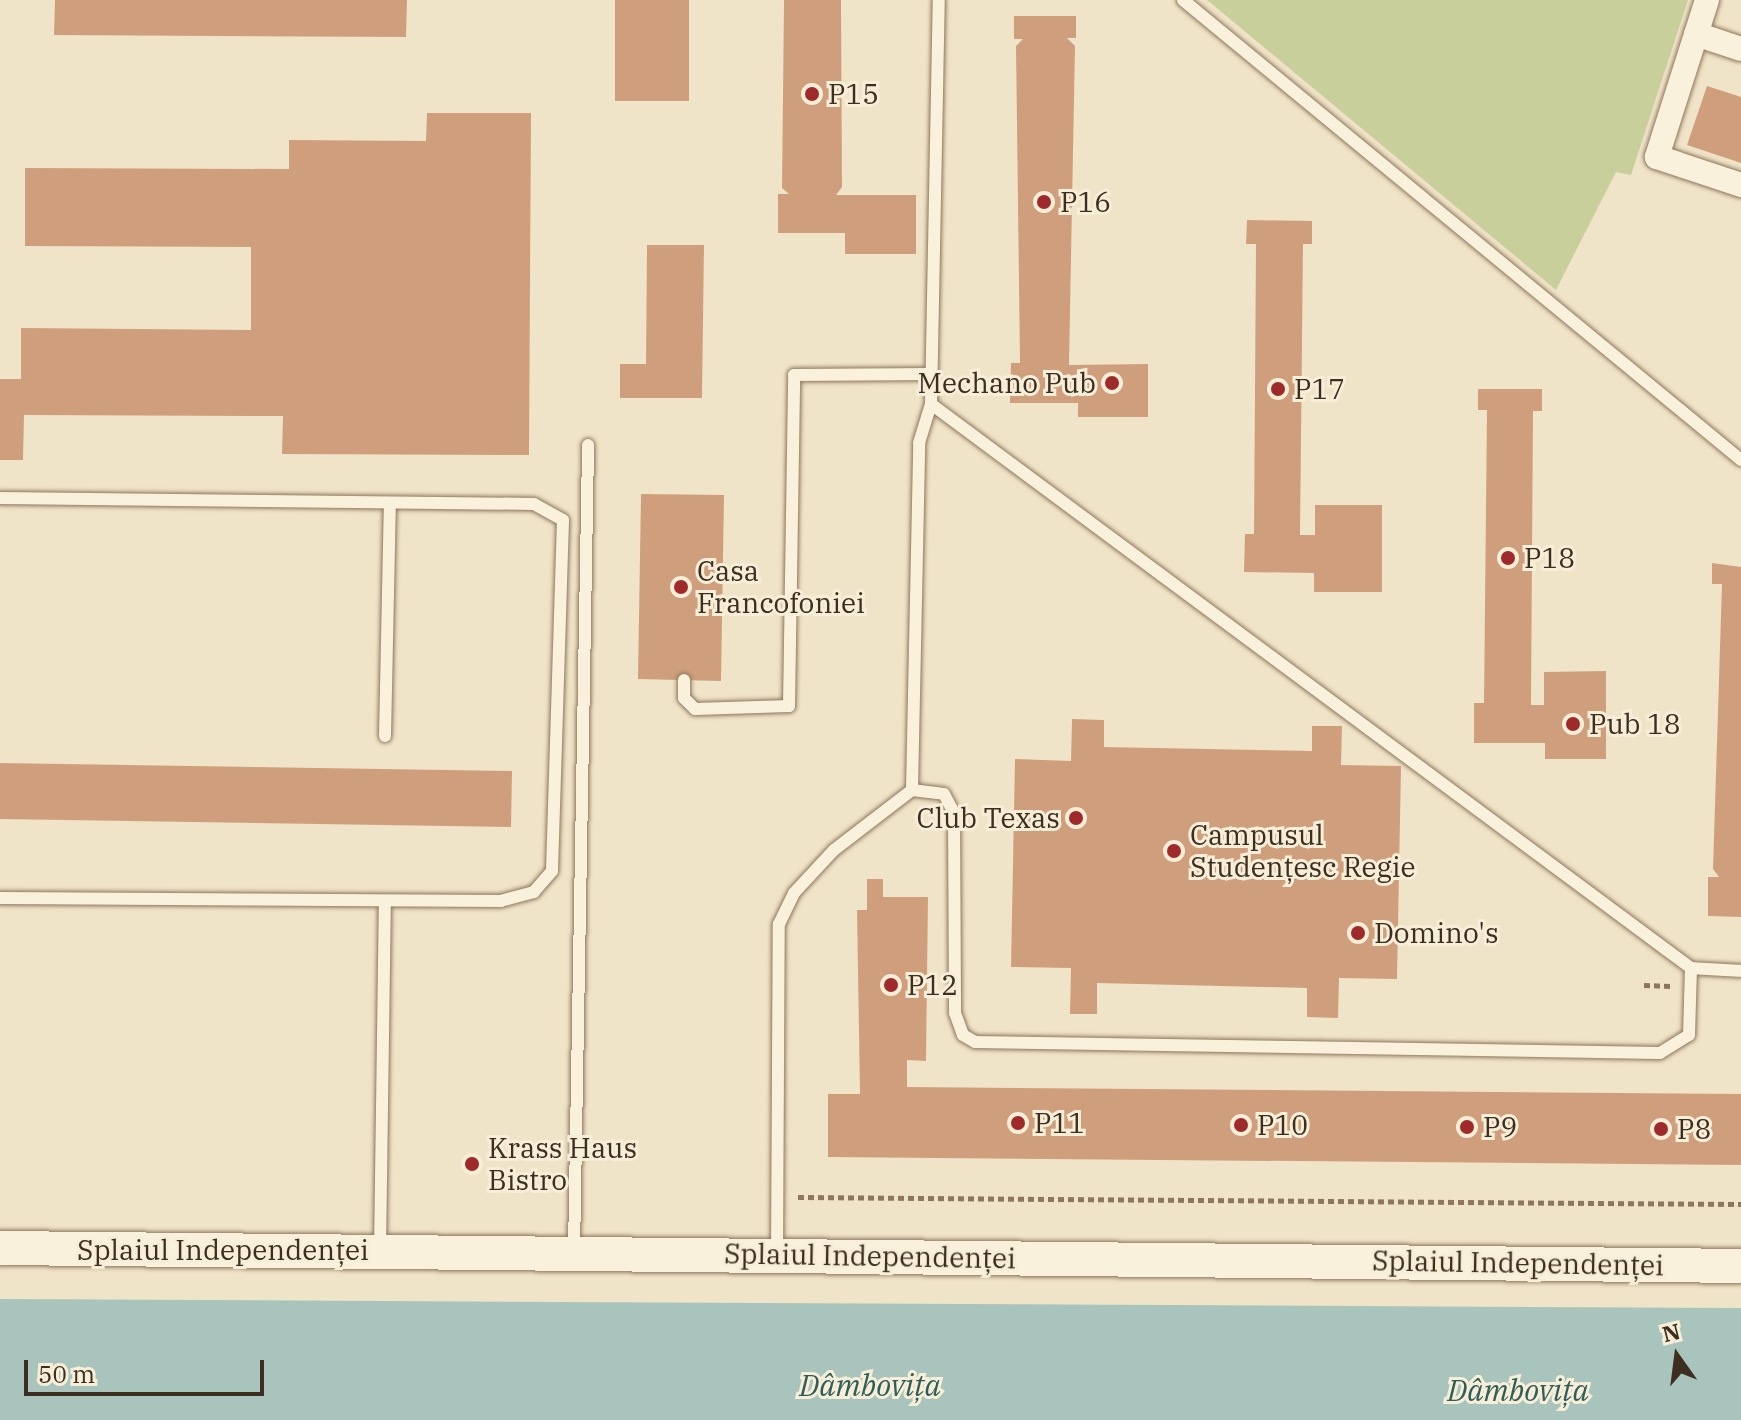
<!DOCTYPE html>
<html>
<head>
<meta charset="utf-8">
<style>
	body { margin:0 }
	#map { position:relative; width:1741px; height:1420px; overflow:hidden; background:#f0e4c8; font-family:"IBM Plex Serif",serif }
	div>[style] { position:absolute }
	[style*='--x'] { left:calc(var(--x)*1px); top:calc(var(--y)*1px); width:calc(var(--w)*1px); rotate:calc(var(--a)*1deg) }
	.green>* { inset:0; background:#c9cf9b }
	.water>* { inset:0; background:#a9c4bc }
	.building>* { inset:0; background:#cf9f7d }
	.path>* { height:5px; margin-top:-2.5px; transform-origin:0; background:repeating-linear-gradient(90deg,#8d765c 0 6px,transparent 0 10px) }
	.roads { filter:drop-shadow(0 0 2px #8d765c) drop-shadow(0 0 2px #8d765c) }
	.service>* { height:12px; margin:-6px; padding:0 6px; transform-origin:6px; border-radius:6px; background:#faf1dc }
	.minor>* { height:24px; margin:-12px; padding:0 12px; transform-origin:12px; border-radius:12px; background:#faf1dc }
	.secondary>* { height:34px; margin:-17px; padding:0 17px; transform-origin:17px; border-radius:17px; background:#faf1dc }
	.dots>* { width:22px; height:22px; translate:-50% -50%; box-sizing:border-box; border:4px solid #f7eed8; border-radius:50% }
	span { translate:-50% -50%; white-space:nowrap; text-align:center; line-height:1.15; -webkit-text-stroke:6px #f7eed8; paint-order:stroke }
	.poi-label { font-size:28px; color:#3d2e20 }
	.left { translate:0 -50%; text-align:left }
	.right { translate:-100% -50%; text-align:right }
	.street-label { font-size:28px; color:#3d2e20 }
	.water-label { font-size:30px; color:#2f5d5a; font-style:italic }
	.north { position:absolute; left:1637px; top:1316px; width:80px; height:80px; -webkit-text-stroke:6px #f7eed8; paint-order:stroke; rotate:346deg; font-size:22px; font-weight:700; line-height:32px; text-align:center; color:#3d2e20 }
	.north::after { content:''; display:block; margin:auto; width:28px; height:36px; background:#3d2e20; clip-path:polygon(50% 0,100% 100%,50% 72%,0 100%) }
	.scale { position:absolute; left:24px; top:1360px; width:240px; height:36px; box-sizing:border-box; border:4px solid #3d2e20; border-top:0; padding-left:10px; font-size:24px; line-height:28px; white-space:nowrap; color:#3d2e20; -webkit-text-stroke:6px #f7eed8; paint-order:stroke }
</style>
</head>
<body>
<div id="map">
	<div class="green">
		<i style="clip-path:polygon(1207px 0,1688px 0,1631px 175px,1616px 172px,1556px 290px)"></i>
	</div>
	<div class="water">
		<i style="clip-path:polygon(0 1299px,1741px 1308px,1741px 1420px,0 1420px)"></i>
	</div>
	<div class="building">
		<i style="clip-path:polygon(55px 0,407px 0,406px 37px,54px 35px)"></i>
		<i style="clip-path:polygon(615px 0,689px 0,689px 101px,615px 101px)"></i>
		<i style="clip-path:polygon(784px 0,841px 0,842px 187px,836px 195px,916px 195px,916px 254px,845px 254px,845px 233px,778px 233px,778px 194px,789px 194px,782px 188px)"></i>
		<i style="clip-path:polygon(1014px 16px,1076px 16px,1076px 38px,1067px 38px,1075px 46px,1069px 365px,1148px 364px,1148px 417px,1078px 417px,1078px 403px,1010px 403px,1011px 363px,1020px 363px,1016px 46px,1023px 39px,1014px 39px)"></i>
		<i style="clip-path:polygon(1707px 86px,1741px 97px,1741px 163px,1687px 145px)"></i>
		<i style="clip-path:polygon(427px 113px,531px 113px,529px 455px,282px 454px,283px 416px,24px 415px,23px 460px,0 460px,0 379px,21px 379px,21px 328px,251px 330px,251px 247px,25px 246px,25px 168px,289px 169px,289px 140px,426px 141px)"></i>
		<i style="clip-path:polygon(1247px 220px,1312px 221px,1312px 244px,1303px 244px,1300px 535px,1315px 535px,1315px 505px,1382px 505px,1382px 592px,1314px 592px,1314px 573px,1244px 572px,1245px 534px,1254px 534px,1256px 244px,1246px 244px)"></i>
		<i style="clip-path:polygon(647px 245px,704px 245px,702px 398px,620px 398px,620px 364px,646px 364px)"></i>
		<i style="clip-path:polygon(1478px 389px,1542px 389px,1542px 411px,1533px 411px,1531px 705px,1544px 705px,1544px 672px,1606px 671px,1606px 759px,1545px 759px,1545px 743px,1474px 743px,1474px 703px,1484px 703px,1487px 410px,1478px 410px)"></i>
		<i style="clip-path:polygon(641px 494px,724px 495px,721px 681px,638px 679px)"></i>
		<i style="clip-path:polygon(1712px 563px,1741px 567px,1741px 917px,1708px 916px,1708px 877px,1719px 877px,1713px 869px,1722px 584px,1712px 584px)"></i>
		<i style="clip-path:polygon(1072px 719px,1104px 720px,1104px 747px,1312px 751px,1312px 726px,1342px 726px,1341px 765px,1401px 766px,1397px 979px,1339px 978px,1338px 1018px,1307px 1017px,1307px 988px,1097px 983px,1097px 1014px,1070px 1014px,1071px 968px,1011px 967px,1015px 759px,1071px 761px)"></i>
		<i style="clip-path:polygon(0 763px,512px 771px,511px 827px,0 819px)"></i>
		<i style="clip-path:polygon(867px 879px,883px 879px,883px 897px,928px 897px,926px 1061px,907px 1060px,907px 1087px,1741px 1094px,1741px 1165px,828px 1157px,828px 1094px,860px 1094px,857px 910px,867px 910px)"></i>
	</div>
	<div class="path">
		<i style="--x:1644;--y:985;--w:27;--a:2"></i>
		<i style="--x:798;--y:1197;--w:943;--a:0.43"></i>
	</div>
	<div class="roads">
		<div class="service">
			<i style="--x:1183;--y:0;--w:723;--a:39.5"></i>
			<i style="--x:931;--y:404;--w:946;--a:36.58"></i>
			<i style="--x:1691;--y:968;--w:50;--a:3.4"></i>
			<i style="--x:0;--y:498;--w:534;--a:0.64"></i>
			<i style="--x:534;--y:504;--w:33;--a:29"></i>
			<i style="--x:563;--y:520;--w:351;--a:91.8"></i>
			<i style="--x:552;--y:871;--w:28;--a:131"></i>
			<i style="--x:534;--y:892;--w:34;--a:165"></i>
			<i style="--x:501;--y:901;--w:501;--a:-179.66"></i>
			<i style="--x:684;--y:680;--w:18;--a:90"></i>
			<i style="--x:684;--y:698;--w:16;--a:45"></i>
			<i style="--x:695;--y:709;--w:94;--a:-1.8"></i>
			<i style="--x:789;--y:706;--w:331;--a:-89.1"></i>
			<i style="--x:794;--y:375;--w:138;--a:-0.4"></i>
			<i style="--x:385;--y:736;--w:231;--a:-88.8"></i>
			<i style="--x:912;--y:790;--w:347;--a:-88.8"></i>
			<i style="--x:919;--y:443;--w:41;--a:-72.9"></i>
			<i style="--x:931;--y:404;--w:404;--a:-88.9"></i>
			<i style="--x:380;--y:1251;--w:350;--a:-89.2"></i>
			<i style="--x:574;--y:1251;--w:806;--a:-89"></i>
			<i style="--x:777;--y:1255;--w:331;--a:-89.7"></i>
			<i style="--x:779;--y:924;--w:34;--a:-64"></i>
			<i style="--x:794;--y:893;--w:59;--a:-47.1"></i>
			<i style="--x:834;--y:850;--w:98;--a:-37.6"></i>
			<i style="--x:912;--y:790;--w:32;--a:7"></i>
			<i style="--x:944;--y:794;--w:21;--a:62"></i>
			<i style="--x:954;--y:813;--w:200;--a:89.7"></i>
			<i style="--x:955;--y:1013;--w:23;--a:70"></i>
			<i style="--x:963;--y:1035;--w:14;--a:30"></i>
			<i style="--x:975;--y:1042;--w:685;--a:0.92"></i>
			<i style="--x:1660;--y:1053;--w:34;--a:-32"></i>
			<i style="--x:1689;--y:1035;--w:67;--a:-88.3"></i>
		</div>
		<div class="minor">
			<i style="--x:1707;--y:0;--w:165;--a:107.7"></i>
			<i style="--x:1657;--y:157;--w:89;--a:18.4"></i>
			<i style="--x:1696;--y:34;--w:47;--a:18.4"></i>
		</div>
		<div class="secondary">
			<i style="--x:0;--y:1248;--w:1741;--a:0.59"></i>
		</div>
	</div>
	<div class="dots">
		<i style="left:812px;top:94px;background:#9e2a2b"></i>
		<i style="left:1044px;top:202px;background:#9e2a2b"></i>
		<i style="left:1112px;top:383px;background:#9e2a2b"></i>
		<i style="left:1278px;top:389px;background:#9e2a2b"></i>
		<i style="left:1508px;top:558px;background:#9e2a2b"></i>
		<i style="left:681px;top:587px;background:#9e2a2b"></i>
		<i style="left:1573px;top:724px;background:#9e2a2b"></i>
		<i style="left:1076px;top:818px;background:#9e2a2b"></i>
		<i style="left:1174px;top:851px;background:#9e2a2b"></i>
		<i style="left:1358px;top:933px;background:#9e2a2b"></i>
		<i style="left:891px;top:985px;background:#9e2a2b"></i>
		<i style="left:1018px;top:1123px;background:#9e2a2b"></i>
		<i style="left:1241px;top:1125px;background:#9e2a2b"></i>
		<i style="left:1467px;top:1127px;background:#9e2a2b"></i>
		<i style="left:1661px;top:1129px;background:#9e2a2b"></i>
		<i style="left:472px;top:1164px;background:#9e2a2b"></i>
	</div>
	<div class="poi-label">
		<span class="left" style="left:828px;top:94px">P15</span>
		<span class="left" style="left:1060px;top:202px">P16</span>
		<span class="right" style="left:1096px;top:383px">Mechano Pub</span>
		<span class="left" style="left:1294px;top:389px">P17</span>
		<span class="left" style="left:1524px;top:558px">P18</span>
		<span class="left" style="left:697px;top:587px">Casa<br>Francofoniei</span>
		<span class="left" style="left:1589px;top:724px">Pub 18</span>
		<span class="right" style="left:1060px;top:818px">Club Texas</span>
		<span class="left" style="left:1190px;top:851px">Campusul<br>Studențesc Regie</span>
		<span class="left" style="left:1374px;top:933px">Domino's</span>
		<span class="left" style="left:907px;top:985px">P12</span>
		<span class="left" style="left:1034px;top:1123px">P11</span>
		<span class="left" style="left:1257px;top:1125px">P10</span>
		<span class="left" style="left:1483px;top:1127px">P9</span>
		<span class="left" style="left:1677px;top:1129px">P8</span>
		<span class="left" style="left:488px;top:1164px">Krass Haus<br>Bistro</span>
	</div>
	<div class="street-label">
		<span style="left:223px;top:1250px">Splaiul Independenței</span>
		<span style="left:870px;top:1256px;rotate:1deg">Splaiul Independenței</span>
		<span style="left:1518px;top:1263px;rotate:1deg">Splaiul Independenței</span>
	</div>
	<div class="water-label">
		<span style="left:870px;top:1385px">Dâmbovița</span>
		<span style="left:1518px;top:1390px">Dâmbovița</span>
	</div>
	<div class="north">N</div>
	<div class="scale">50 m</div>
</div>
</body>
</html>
